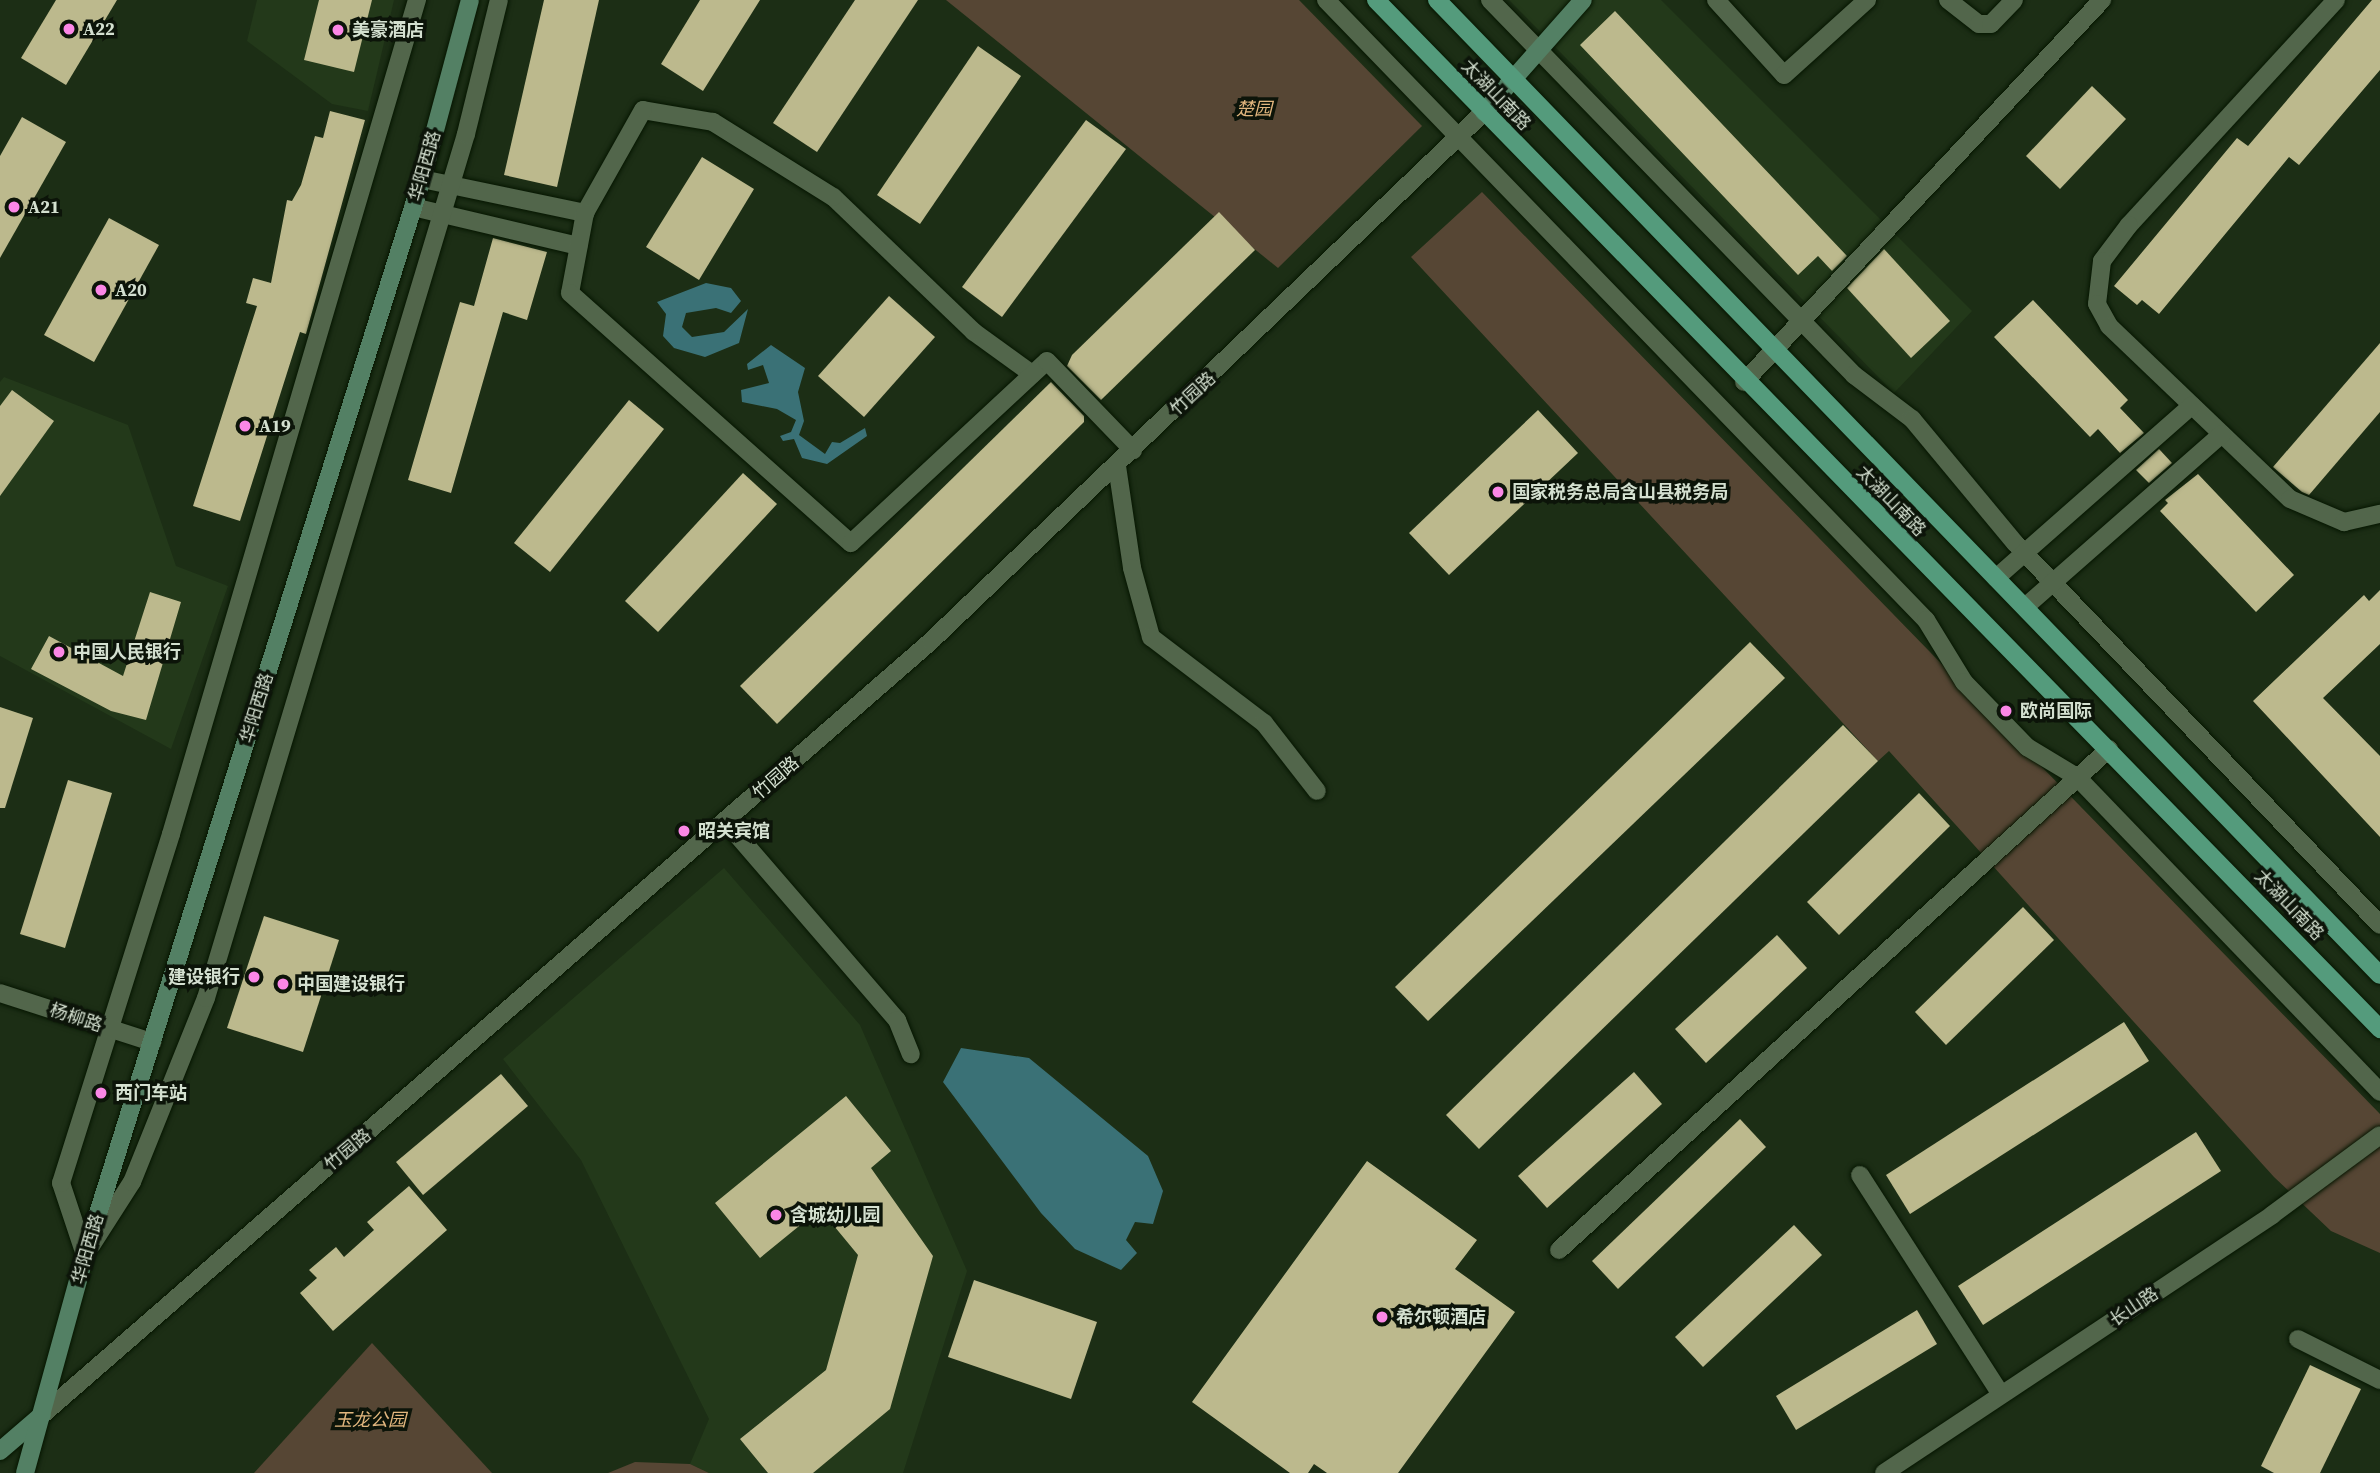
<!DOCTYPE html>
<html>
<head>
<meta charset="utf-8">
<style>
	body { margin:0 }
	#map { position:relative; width:2380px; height:1473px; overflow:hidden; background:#1c2e15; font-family:"Source Serif 4","Noto Sans SC",serif }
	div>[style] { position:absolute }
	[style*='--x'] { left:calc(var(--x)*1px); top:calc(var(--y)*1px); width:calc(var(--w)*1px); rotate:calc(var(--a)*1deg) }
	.built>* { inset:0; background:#23391a }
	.green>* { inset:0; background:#564634 }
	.water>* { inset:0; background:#3a7176 }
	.building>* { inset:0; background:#bcb98d }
	.roads { filter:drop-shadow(0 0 2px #061601) drop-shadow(0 0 2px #061601) }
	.minor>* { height:18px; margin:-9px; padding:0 9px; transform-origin:9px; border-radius:9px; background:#52664b }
	.tertiary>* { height:18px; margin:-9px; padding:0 9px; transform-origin:9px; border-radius:9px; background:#52664b }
	.secondary>* { height:18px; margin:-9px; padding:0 9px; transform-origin:9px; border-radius:9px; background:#538064 }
	.primary>* { height:18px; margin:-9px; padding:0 9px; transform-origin:9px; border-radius:9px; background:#549b7c }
	.dots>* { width:19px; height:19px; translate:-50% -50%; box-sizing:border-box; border:4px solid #0c1409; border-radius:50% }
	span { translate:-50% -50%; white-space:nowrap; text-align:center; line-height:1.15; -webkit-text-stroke:7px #0c1409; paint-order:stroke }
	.poi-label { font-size:18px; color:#d4e0d0; font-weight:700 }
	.left { translate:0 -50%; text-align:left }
	.right { translate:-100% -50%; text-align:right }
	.street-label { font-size:18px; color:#d4e0d0 }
	.park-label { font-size:18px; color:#e2b67e; font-style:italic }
</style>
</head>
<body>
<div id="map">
	<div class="built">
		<i style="clip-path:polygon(257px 0,394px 0,368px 111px,332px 104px,247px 41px)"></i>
		<i style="clip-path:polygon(1509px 0,1661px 0,1972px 311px,1894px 393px)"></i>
		<i style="clip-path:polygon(4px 377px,128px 425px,176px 566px,228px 586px,171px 749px,0 656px,0 382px)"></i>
		<i style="clip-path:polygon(724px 868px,860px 1025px,967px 1271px,903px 1473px,709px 1473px,690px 1464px,709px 1419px,581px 1160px,503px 1059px)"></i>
	</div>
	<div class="green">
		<i style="clip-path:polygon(946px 0,1299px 0,1422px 126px,1278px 268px)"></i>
		<i style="clip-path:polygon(1482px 192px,2380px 1114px,2380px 1253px,2331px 1231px,2274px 1177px,1889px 751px,1878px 761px,1411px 257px)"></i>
		<i style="clip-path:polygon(372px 1343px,492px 1473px,254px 1473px)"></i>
		<i style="clip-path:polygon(635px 1462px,690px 1464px,709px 1473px,608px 1473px)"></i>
	</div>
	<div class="water">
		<i style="clip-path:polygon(706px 283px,731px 288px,741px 301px,731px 313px,716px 308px,686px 313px,682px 327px,692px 337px,724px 332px,748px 309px,739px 343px,705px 357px,674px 348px,663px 336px,666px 314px,657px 302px)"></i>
		<i style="clip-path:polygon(771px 345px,805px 368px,798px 392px,804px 421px,799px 435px,825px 454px,832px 442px,840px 443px,865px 428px,867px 436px,827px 464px,802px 458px,794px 439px,783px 441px,780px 436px,791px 432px,796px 420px,777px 409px,742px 402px,741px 390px,769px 383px,763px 365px,748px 370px,747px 364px)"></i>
		<i style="clip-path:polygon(961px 1048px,1029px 1058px,1148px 1156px,1163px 1191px,1153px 1224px,1135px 1222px,1126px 1240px,1137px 1253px,1121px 1270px,1075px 1249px,1041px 1213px,943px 1082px)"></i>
	</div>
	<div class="building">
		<i style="clip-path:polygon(56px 0,117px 0,66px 85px,21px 58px)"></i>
		<i style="clip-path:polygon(319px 0,372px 0,354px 72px,304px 60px)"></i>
		<i style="clip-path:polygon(544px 0,599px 0,557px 187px,504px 175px)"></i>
		<i style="clip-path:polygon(700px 0,760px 0,703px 91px,661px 64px)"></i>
		<i style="clip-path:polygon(855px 0,918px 0,817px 152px,773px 123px)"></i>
		<i style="clip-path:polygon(2372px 0,2380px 0,2380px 70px,2299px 165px,2289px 157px,2159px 314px,2142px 300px,2137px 305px,2114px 286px,2237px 138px,2248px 146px)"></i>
		<i style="clip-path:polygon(1615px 11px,1847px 256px,1832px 271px,1818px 256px,1798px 275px,1580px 45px)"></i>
		<i style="clip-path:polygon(978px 46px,1021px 76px,920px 224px,877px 195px)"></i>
		<i style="clip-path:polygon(2092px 86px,2126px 119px,2060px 189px,2026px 156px)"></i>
		<i style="clip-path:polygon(330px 111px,365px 120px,306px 334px,300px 332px,240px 521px,193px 506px,257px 306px,246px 303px,253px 278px,271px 283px,287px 200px,292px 201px,301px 185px,315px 136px,323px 138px)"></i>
		<i style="clip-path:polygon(22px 117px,66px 142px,0 258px,0 156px)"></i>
		<i style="clip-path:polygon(1086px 120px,1126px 149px,1002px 317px,962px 287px)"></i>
		<i style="clip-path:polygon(702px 157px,754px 189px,699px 280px,646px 247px)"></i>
		<i style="clip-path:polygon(1219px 212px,1255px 250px,1101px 400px,1067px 366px,1072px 355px)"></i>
		<i style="clip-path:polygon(109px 218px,159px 245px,94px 362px,44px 335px)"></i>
		<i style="clip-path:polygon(493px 238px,547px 252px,527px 320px,503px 312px,451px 493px,408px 480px,460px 302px,474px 306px)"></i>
		<i style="clip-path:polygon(1884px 249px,1950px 321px,1911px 358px,1847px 288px)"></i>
		<i style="clip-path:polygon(889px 296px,935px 337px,864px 417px,818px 376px)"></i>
		<i style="clip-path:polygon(2033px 300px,2128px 400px,2120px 408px,2144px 433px,2120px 453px,2098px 429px,2090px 437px,1994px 337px)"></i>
		<i style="clip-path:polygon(2380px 343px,2380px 412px,2309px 495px,2302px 492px,2273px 467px)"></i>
		<i style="clip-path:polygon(1051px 382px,1084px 416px,1084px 422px,777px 724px,740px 686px)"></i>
		<i style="clip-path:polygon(12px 390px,54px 421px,0 496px,0 406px)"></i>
		<i style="clip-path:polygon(629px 400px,664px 429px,550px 572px,514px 543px)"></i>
		<i style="clip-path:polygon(1538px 410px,1578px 453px,1449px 575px,1409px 533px)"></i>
		<i style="clip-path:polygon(2159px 449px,2172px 463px,2149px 483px,2136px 470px)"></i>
		<i style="clip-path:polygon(743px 473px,777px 504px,658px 632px,625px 601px)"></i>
		<i style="clip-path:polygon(2198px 474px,2294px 575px,2256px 612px,2160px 511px,2168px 503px,2165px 500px)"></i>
		<i style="clip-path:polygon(2380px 590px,2380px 644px,2323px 698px,2380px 756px,2380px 837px,2253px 701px,2364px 595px,2369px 601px)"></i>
		<i style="clip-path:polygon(150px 592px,181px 602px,146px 720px,111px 711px,31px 669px,49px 636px,123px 676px)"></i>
		<i style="clip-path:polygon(1750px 642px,1785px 678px,1428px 1021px,1395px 987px)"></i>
		<i style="clip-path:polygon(0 707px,33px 718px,5px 808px,0 808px)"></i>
		<i style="clip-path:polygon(1843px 725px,1878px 761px,1479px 1149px,1446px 1115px)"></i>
		<i style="clip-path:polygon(68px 780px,112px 793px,65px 948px,20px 934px)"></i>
		<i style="clip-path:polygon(1919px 793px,1950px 826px,1839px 935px,1807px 902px)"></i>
		<i style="clip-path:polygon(2023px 907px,2054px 940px,1946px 1045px,1915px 1012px)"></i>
		<i style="clip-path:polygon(264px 916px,339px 940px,303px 1052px,227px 1028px)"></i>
		<i style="clip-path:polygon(1777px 935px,1807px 968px,1706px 1063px,1675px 1029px)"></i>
		<i style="clip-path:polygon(2124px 1022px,2149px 1061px,1910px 1214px,1886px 1175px)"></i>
		<i style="clip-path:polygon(1634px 1072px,1662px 1104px,1547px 1208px,1518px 1176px)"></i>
		<i style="clip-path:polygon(501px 1074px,528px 1106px,423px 1195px,396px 1162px)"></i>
		<i style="clip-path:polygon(846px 1096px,891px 1151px,871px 1168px,933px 1256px,890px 1409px,813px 1473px,768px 1473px,740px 1439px,826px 1370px,858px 1255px,820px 1209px,760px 1258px,715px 1203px)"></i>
		<i style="clip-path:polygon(1740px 1119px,1766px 1147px,1618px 1289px,1592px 1261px)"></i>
		<i style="clip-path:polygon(2196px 1132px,2221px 1171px,1983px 1325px,1958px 1286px)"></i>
		<i style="clip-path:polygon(1367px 1161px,1477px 1240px,1455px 1269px,1515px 1312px,1398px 1473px,1327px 1473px,1314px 1464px,1308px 1473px,1290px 1473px,1192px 1402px)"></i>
		<i style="clip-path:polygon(409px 1186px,447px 1230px,333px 1331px,300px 1293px,317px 1278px,309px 1270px,336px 1247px,344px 1257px,374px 1230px,367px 1222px)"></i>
		<i style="clip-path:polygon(1794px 1225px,1822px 1255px,1703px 1367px,1675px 1337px)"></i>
		<i style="clip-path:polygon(974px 1280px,1097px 1322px,1071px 1399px,948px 1357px)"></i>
		<i style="clip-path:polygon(1917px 1310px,1937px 1344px,1796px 1430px,1776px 1396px)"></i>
		<i style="clip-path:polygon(2310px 1365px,2361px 1389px,2320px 1473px,2274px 1473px,2261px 1466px)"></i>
	</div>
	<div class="roads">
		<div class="minor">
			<i style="--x:1326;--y:0;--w:863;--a:45.94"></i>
			<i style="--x:1926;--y:620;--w:73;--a:58.5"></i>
			<i style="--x:1964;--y:682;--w:91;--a:45.9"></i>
			<i style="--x:2027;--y:747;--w:58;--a:31"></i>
			<i style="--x:2077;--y:777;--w:437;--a:46.1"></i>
			<i style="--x:1490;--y:0;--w:523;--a:45.85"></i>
			<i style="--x:1854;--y:375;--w:73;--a:37.2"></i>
			<i style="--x:1912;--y:419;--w:161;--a:50.3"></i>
			<i style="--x:2015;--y:543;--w:528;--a:46.3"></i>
			<i style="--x:1716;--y:0;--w:101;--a:47.8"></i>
			<i style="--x:1784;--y:75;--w:112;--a:-42.1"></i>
			<i style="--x:1948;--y:0;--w:39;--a:38"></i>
			<i style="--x:1979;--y:24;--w:12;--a:0"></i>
			<i style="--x:1991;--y:24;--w:33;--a:-46"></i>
			<i style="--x:2336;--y:0;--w:306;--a:132.6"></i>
			<i style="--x:2129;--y:225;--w:45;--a:126.9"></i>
			<i style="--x:2102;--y:261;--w:43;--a:96.6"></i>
			<i style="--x:2097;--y:304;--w:25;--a:61"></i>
			<i style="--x:2109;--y:326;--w:250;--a:43.7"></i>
			<i style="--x:2290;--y:499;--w:59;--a:23.1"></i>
			<i style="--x:2344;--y:522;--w:37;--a:-13"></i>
			<i style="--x:422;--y:179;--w:167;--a:11.8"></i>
			<i style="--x:413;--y:207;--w:170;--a:13.3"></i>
			<i style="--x:1032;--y:374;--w:72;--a:-144.1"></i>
			<i style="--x:974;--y:332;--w:195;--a:-136.2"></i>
			<i style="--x:833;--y:197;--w:142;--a:-148"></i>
			<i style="--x:713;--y:122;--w:71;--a:-170.3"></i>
			<i style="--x:643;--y:110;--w:118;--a:119.4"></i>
			<i style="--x:585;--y:213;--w:81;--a:100.6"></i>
			<i style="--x:570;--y:293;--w:376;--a:41.7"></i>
			<i style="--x:851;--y:543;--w:267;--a:-42.9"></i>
			<i style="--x:1047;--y:361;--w:124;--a:46"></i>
			<i style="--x:1744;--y:382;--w:524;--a:-46.86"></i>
			<i style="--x:1117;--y:466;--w:103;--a:81.6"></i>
			<i style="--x:1132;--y:568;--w:72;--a:74.6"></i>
			<i style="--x:1151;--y:637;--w:142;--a:37.3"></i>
			<i style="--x:1264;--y:723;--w:86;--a:52.1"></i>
			<i style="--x:1996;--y:578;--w:261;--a:-41.4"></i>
			<i style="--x:2025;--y:607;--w:262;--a:-41.3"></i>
			<i style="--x:726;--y:822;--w:262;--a:49.2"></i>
			<i style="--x:897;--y:1020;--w:37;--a:68"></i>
			<i style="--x:1860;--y:1175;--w:261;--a:57.3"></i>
			<i style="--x:91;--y:1246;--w:76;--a:-57.4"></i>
			<i style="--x:132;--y:1182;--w:198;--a:-68.1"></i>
			<i style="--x:206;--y:998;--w:902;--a:-73.25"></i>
			<i style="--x:466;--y:134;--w:138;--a:-76.2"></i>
			<i style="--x:1559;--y:1250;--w:744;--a:-42.33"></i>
			<i style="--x:85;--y:1255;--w:76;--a:-108.4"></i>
			<i style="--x:61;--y:1183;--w:366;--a:-72.5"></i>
			<i style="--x:171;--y:834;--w:870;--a:-73.57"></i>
			<i style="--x:2298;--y:1339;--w:92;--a:26.6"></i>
		</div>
		<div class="tertiary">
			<i style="--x:0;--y:993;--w:160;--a:17.9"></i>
			<i style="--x:42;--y:1415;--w:1179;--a:-41.04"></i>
			<i style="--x:931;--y:641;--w:765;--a:-43.73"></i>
			<i style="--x:1884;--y:1473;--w:466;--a:-33.6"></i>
			<i style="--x:2272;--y:1215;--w:134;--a:-36.5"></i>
		</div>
		<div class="secondary">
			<i style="--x:1484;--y:112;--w:149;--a:-48.5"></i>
			<i style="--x:0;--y:1451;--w:55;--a:-40.6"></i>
			<i style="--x:25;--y:1473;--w:226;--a:-74.6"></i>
			<i style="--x:85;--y:1255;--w:1128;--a:-72.61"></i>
			<i style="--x:422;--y:179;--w:185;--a:-75"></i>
		</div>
		<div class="primary">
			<i style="--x:1376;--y:0;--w:1438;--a:45.7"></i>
			<i style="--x:1437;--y:0;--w:1356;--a:45.96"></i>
		</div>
	</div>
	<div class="dots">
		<i style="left:69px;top:29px;background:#fb87e6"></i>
		<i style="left:338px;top:30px;background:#fb87e6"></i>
		<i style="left:14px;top:207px;background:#fb87e6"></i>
		<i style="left:101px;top:290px;background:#fb87e6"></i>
		<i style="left:245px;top:426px;background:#fb87e6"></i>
		<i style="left:1498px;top:492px;background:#fb87e6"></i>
		<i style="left:59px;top:652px;background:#fb87e6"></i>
		<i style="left:2006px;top:711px;background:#fb87e6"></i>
		<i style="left:684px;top:831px;background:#fb87e6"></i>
		<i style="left:254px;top:977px;background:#fb87e6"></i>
		<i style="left:283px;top:984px;background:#fb87e6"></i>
		<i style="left:101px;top:1093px;background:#fb87e6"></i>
		<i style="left:776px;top:1215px;background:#fb87e6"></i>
		<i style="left:1382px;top:1317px;background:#fb87e6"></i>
	</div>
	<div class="poi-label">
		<span class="left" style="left:83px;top:29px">A22</span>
		<span class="left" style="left:352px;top:30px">美豪酒店</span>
		<span class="left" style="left:28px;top:207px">A21</span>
		<span class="left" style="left:115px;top:290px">A20</span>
		<span class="left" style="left:259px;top:426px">A19</span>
		<span class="left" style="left:1512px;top:492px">国家税务总局含山县税务局</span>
		<span class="left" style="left:73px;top:652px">中国人民银行</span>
		<span class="left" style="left:2020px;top:711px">欧尚国际</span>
		<span class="left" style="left:698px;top:831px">昭关宾馆</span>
		<span class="right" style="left:240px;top:977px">建设银行</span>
		<span class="left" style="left:297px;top:984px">中国建设银行</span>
		<span class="left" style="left:115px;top:1093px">西门车站</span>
		<span class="left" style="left:790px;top:1215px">含城幼儿园</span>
		<span class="left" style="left:1396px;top:1317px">希尔顿酒店</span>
	</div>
	<div class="street-label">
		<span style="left:1496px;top:95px;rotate:46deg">太湖山南路</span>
		<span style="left:425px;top:166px;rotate:-74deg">华阳西路</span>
		<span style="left:1193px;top:394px;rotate:-43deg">竹园路</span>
		<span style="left:1891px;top:501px;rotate:46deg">太湖山南路</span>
		<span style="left:257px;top:708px;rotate:-73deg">华阳西路</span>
		<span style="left:776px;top:778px;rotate:-41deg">竹园路</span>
		<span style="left:2289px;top:905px;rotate:46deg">太湖山南路</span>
		<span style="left:76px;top:1018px;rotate:18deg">杨柳路</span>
		<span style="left:348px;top:1150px;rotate:-40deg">竹园路</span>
		<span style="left:88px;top:1249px;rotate:-74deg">华阳西路</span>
		<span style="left:2134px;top:1307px;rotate:-34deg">长山路</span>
	</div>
	<div class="park-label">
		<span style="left:1254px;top:109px">楚园</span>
		<span style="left:370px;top:1420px">玉龙公园</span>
	</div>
</div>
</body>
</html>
